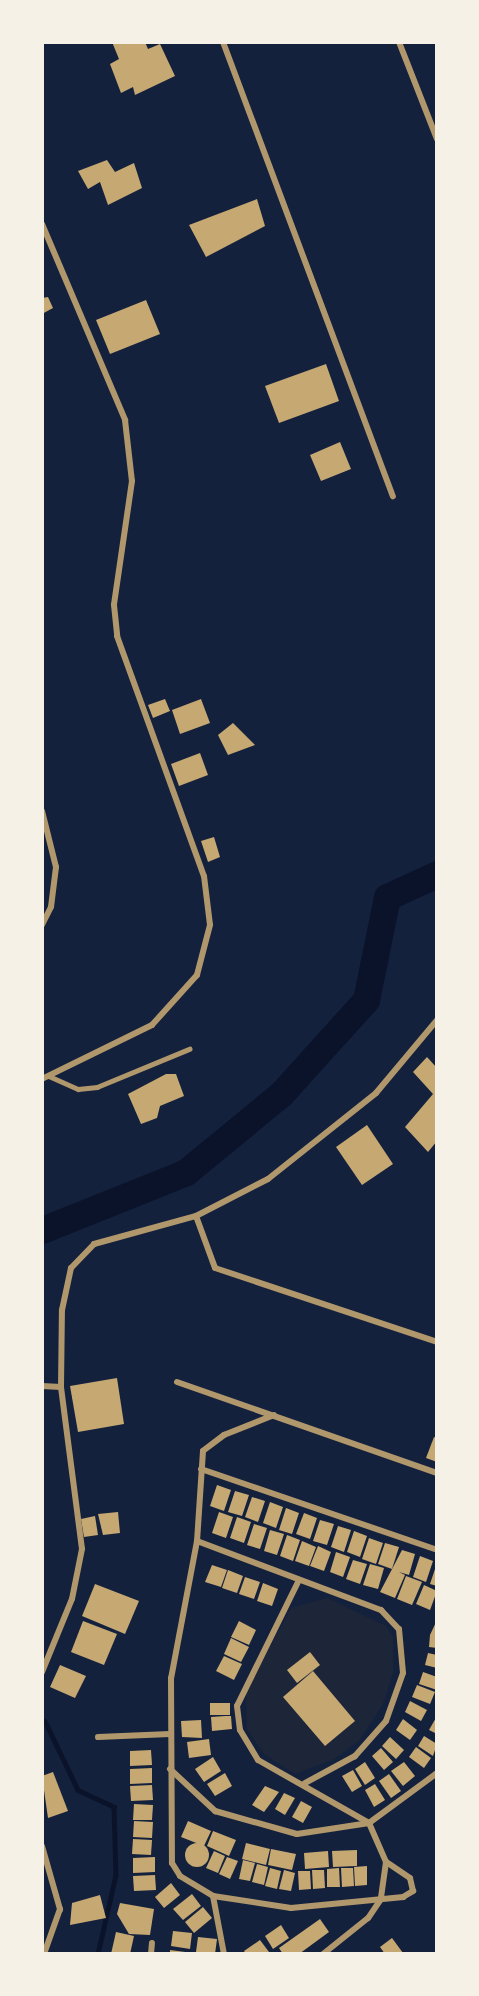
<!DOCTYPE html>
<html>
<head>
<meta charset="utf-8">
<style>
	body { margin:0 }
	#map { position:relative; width:479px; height:1996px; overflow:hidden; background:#14213d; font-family:"Alegreya Sans",sans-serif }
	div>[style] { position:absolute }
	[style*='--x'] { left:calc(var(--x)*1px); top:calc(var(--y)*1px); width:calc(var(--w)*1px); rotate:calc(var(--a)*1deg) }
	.green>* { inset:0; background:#1d2539 }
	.stream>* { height:4.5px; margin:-2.25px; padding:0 2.25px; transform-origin:2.25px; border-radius:2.25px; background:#0b132b }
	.river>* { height:27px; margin:-13.5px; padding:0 13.5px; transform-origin:13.5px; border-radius:13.5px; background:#0b132b }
	.building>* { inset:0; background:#c6a872 }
	.round { border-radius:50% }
	.service>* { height:4.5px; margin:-2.25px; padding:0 2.25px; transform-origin:2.25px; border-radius:2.25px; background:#b1986c }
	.minor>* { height:6px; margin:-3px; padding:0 3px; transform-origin:3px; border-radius:3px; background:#b1986c }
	span { translate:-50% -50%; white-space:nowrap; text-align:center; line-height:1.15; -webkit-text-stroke:6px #f6f1e7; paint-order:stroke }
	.frame { position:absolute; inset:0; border:44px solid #f6f1e7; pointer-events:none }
</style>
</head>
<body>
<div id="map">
	<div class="green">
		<i style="clip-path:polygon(327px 1598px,386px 1626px,393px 1637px,393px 1673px,383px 1704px,359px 1741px,334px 1759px,295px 1774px,264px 1754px,247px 1729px,246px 1692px,291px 1608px)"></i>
	</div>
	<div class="stream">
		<i style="--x:45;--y:1721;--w:76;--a:64.4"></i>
		<i style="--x:78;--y:1790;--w:40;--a:25"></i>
		<i style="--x:114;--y:1807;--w:68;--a:88.3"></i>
		<i style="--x:116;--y:1875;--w:81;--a:102.8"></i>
	</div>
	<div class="river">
		<i style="--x:42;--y:1230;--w:155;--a:-21.9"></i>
		<i style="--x:186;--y:1172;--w:123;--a:-39.4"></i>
		<i style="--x:281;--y:1094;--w:127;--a:-47.9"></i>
		<i style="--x:366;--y:1000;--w:105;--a:-78.5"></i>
		<i style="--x:387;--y:897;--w:55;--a:-24.7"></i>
	</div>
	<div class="building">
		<i style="clip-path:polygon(112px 42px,145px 42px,148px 49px,160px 44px,175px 76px,135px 95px,133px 87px,121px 93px,110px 64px,119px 59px)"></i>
		<i style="clip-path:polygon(107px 160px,115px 172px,134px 163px,142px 188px,108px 205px,100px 182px,88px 189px,78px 171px)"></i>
		<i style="clip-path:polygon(257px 199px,265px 226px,206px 257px,189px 225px)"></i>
		<i style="clip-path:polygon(48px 297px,53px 308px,42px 314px,42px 298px)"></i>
		<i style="clip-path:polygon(146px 300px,160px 334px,110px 354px,96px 320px)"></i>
		<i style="clip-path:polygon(326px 364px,339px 401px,279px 423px,265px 386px)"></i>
		<i style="clip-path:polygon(340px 442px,351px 469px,321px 481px,310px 455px)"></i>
		<i style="clip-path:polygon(165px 699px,170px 711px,153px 718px,148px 705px)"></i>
		<i style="clip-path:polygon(201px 699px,210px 723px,180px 734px,172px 710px)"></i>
		<i style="clip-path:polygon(233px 723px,255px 745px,228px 755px,218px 735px)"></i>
		<i style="clip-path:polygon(200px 753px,208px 775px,179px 786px,171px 764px)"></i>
		<i style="clip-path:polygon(214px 837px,220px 857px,208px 862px,201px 841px)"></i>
		<i style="clip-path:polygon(427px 1057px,437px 1068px,437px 1141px,428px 1152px,405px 1127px,433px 1094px,413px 1072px)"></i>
		<i style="clip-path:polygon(166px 1074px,176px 1074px,184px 1096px,160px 1106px,157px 1118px,141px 1124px,128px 1094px)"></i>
		<i style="clip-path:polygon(367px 1125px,393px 1164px,362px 1185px,336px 1147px)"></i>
		<i style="clip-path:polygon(117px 1378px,124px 1424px,78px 1432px,70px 1386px)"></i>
		<i style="clip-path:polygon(434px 1437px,437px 1438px,437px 1462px,426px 1458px)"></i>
		<i style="clip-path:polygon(217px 1485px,231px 1490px,224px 1511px,210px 1506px)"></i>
		<i style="clip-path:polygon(235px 1491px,249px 1495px,242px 1516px,228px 1512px)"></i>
		<i style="clip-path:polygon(252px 1497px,265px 1501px,258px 1522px,245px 1517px)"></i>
		<i style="clip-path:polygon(270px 1502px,283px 1507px,276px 1528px,263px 1523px)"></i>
		<i style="clip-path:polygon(286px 1508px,299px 1513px,292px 1534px,279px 1530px)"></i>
		<i style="clip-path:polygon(118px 1512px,120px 1533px,103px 1535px,98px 1514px)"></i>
		<i style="clip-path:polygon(219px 1512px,233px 1517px,226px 1538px,212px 1533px)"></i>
		<i style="clip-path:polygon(304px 1513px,317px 1518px,310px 1539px,296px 1534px)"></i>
		<i style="clip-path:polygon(95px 1516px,98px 1535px,84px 1537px,81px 1519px)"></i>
		<i style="clip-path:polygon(237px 1517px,251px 1522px,244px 1543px,230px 1538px)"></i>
		<i style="clip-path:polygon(320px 1520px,334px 1524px,327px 1545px,313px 1541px)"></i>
		<i style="clip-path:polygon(254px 1524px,267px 1528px,260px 1549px,247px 1545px)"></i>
		<i style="clip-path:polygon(338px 1526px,351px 1530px,344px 1552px,331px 1547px)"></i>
		<i style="clip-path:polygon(270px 1530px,284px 1534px,277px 1555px,264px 1551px)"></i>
		<i style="clip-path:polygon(354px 1531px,367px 1536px,360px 1557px,347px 1552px)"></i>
		<i style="clip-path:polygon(287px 1535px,300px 1540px,293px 1561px,280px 1556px)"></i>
		<i style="clip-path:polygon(369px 1538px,383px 1543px,376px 1564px,362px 1559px)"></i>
		<i style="clip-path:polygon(302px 1541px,316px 1547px,309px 1566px,295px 1561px)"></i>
		<i style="clip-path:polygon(385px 1543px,399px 1547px,392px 1569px,378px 1564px)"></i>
		<i style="clip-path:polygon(318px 1546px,331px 1552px,324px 1571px,310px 1566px)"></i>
		<i style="clip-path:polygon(402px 1550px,415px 1554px,409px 1575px,399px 1572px,405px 1575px,395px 1598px,380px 1592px)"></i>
		<i style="clip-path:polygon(336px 1552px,350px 1557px,343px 1577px,330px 1572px)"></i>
		<i style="clip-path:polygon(420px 1556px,433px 1561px,426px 1582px,413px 1577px)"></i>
		<i style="clip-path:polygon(353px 1560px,367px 1564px,360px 1584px,346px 1579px)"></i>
		<i style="clip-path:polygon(437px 1563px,437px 1586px,430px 1584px)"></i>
		<i style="clip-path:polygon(370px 1564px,384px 1568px,378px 1589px,363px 1585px)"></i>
		<i style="clip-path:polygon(212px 1565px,227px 1570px,221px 1587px,205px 1582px)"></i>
		<i style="clip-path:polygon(228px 1570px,243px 1576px,237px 1593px,222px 1588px)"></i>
		<i style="clip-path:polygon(406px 1576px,422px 1582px,412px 1605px,397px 1599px)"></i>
		<i style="clip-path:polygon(245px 1577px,260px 1582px,254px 1599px,239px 1594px)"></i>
		<i style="clip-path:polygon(263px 1583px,278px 1589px,272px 1606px,257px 1601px)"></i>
		<i style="clip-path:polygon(95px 1584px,139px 1601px,125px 1634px,82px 1616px)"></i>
		<i style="clip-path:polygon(424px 1585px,437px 1591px,430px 1610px,416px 1604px)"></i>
		<i style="clip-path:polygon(437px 1620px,437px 1648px,429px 1647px,430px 1635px)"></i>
		<i style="clip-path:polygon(83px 1621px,117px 1634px,104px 1665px,71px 1652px)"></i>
		<i style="clip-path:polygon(239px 1621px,256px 1630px,249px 1645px,231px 1637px)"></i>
		<i style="clip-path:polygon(231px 1638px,249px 1647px,241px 1662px,224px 1654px)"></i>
		<i style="clip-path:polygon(310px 1652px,320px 1665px,297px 1683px,287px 1670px)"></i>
		<i style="clip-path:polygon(428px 1653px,437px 1655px,437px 1668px,425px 1665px)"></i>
		<i style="clip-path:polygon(224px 1656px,242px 1664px,234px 1680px,216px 1671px)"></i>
		<i style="clip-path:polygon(60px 1665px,86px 1676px,75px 1698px,50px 1687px)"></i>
		<i style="clip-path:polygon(313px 1671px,355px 1721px,325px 1746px,283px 1697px)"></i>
		<i style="clip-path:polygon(423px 1672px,437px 1677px,437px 1690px,419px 1684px)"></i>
		<i style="clip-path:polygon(417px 1685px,435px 1692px,430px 1704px,412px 1697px)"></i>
		<i style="clip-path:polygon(410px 1701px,427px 1710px,421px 1721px,405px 1712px)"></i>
		<i style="clip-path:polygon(210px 1703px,230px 1703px,230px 1715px,210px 1715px)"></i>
		<i style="clip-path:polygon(225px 1716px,231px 1716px,232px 1729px,212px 1731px,211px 1717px)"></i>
		<i style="clip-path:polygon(437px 1716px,437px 1734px,429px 1730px)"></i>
		<i style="clip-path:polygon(403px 1719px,417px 1730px,410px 1740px,396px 1730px)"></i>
		<i style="clip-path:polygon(201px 1720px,202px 1738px,182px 1737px,181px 1721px)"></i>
		<i style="clip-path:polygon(424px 1736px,437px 1744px,433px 1756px,418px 1746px)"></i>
		<i style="clip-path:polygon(390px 1737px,404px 1750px,396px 1759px,382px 1746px)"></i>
		<i style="clip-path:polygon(209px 1739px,211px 1755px,189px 1758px,187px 1742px)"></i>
		<i style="clip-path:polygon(416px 1747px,431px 1758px,424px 1768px,409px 1757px)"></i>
		<i style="clip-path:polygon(381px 1748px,393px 1762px,384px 1770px,372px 1756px)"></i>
		<i style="clip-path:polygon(151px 1750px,152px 1765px,130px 1766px,130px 1751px)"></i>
		<i style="clip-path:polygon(213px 1757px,221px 1771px,204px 1782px,195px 1769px)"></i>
		<i style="clip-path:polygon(365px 1762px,375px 1778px,365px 1785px,355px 1769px)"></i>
		<i style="clip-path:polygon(404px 1762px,415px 1776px,403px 1786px,391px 1771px)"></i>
		<i style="clip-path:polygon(152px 1768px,152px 1783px,130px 1784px,130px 1769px)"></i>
		<i style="clip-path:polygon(353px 1770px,362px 1786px,352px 1792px,342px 1776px)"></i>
		<i style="clip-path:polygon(53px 1772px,68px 1811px,48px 1818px,42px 1776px)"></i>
		<i style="clip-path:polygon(225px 1773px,232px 1786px,215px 1796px,207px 1784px)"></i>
		<i style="clip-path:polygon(389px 1774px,401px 1791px,391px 1798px,379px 1781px)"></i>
		<i style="clip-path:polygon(375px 1784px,385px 1800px,374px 1807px,365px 1790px)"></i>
		<i style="clip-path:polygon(152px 1785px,153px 1800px,131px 1801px,130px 1786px)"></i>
		<i style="clip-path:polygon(265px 1786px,279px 1792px,264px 1812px,252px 1805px)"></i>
		<i style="clip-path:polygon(284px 1793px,295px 1798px,285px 1815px,275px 1809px)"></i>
		<i style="clip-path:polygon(301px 1801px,312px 1807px,303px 1823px,292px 1817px)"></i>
		<i style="clip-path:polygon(134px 1804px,153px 1805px,152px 1820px,133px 1820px)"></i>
		<i style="clip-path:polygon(134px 1821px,153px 1822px,152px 1838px,133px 1837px)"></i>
		<i style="clip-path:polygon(188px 1821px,211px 1831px,204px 1846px,181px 1837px)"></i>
		<i style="clip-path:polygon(213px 1831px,236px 1840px,229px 1856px,207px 1846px)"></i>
		<i style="clip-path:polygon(133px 1839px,152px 1840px,151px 1855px,132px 1854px)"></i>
		<i class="round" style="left:185px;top:1843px;width:24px;height:24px"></i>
		<i style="clip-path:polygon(246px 1843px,270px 1849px,266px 1865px,242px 1859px)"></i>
		<i style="clip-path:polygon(271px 1849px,296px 1854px,292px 1870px,268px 1865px)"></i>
		<i style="clip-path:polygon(357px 1850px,357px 1866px,333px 1867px,332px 1851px)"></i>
		<i style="clip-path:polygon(214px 1851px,225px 1856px,218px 1873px,206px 1868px)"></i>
		<i style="clip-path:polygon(328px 1851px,329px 1867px,305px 1869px,304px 1853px)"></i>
		<i style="clip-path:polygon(155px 1857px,155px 1872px,133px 1873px,133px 1858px)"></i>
		<i style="clip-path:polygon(227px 1857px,238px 1861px,230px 1879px,219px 1874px)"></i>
		<i style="clip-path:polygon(243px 1860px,255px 1863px,250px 1881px,239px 1879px)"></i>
		<i style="clip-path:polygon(257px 1864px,268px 1867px,264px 1885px,252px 1882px)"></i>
		<i style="clip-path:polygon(367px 1866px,367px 1885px,355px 1886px,354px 1867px)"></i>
		<i style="clip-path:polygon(270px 1868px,281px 1871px,277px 1889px,265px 1886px)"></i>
		<i style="clip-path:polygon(339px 1868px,340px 1887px,327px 1887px,327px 1869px)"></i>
		<i style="clip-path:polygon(341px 1868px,353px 1868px,354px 1886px,342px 1887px)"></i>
		<i style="clip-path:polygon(284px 1870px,295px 1873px,291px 1891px,279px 1889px)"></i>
		<i style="clip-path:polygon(312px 1870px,324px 1870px,325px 1888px,313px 1889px)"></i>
		<i style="clip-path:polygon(298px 1871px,310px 1871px,311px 1889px,299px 1890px)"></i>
		<i style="clip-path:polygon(155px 1875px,156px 1890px,134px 1891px,133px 1876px)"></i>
		<i style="clip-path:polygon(171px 1883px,180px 1895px,164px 1908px,155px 1897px)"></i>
		<i style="clip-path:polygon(192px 1894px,201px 1906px,183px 1920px,173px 1909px)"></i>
		<i style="clip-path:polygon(100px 1895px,106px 1918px,70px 1925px,72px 1903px)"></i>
		<i style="clip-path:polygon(120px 1903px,154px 1909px,150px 1935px,129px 1934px,117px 1914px)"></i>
		<i style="clip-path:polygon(203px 1907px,212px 1918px,194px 1933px,185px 1922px)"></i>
		<i style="clip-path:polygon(320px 1919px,329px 1932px,299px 1954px,283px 1954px,279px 1948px)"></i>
		<i style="clip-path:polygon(281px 1925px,289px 1938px,273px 1949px,265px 1936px)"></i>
		<i style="clip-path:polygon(173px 1931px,192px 1933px,190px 1949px,171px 1946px)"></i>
		<i style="clip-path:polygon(116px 1932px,134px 1936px,130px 1954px,111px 1954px)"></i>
		<i style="clip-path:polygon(198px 1937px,217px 1939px,215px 1954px,196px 1952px)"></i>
		<i style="clip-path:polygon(392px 1938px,403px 1953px,401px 1954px,385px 1954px,380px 1947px)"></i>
		<i style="clip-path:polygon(260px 1940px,269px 1952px,246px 1954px,244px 1951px)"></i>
		<i style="clip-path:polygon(170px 1950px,193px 1953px,193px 1954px,170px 1954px)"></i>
	</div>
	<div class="service">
		<i style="--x:49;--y:1076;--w:32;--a:24"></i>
		<i style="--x:78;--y:1089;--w:19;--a:-6"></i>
		<i style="--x:97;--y:1087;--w:100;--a:-22.4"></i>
	</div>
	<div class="minor">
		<i style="--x:223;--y:42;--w:485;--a:69.5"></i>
		<i style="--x:399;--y:42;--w:104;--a:68.6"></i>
		<i style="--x:42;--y:224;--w:213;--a:67"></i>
		<i style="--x:125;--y:420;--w:61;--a:83.5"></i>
		<i style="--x:132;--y:481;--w:125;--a:98.3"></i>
		<i style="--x:114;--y:605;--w:31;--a:84"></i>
		<i style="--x:117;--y:636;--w:255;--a:70.1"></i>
		<i style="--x:204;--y:876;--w:49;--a:83"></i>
		<i style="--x:210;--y:925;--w:52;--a:104.6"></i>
		<i style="--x:197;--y:975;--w:67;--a:132"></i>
		<i style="--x:152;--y:1025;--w:123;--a:153.9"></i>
		<i style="--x:42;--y:811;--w:58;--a:76"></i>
		<i style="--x:56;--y:867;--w:40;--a:97.1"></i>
		<i style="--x:51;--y:907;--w:20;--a:117"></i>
		<i style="--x:196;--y:1216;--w:55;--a:69.9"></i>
		<i style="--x:215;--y:1268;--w:234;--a:18.4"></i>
		<i style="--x:177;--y:1382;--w:275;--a:19.3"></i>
		<i style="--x:42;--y:1386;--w:19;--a:3"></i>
		<i style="--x:274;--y:1415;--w:54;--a:158.2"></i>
		<i style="--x:224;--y:1435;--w:26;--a:143"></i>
		<i style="--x:203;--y:1451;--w:90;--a:93.8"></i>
		<i style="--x:197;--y:1541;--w:139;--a:100.7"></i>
		<i style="--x:171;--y:1678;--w:185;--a:89.7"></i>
		<i style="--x:172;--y:1863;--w:15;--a:58"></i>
		<i style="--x:180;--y:1876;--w:39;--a:31"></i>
		<i style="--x:213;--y:1896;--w:79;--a:8.7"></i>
		<i style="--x:291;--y:1908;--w:113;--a:-5.6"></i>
		<i style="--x:403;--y:1897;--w:12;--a:-31"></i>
		<i style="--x:413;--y:1891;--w:13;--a:-103"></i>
		<i style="--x:410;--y:1878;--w:29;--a:-146"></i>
		<i style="--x:201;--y:1469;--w:250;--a:18.9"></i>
		<i style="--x:197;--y:1541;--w:197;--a:20.6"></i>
		<i style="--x:381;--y:1610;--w:26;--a:47"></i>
		<i style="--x:399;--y:1629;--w:44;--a:84.8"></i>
		<i style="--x:403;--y:1673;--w:51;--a:109.5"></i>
		<i style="--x:386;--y:1721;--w:47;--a:131.5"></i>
		<i style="--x:355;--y:1756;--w:57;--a:151.6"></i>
		<i style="--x:299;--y:1580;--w:140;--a:116.2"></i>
		<i style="--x:237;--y:1706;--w:24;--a:83"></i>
		<i style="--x:240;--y:1730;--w:35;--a:59"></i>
		<i style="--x:258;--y:1760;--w:128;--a:29.6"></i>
		<i style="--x:369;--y:1823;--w:43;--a:66.4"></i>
		<i style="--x:386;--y:1862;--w:37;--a:98"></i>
		<i style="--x:381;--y:1899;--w:23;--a:124"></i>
		<i style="--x:368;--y:1918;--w:58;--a:141.3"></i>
		<i style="--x:42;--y:1672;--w:79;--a:-67.7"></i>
		<i style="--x:72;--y:1599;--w:51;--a:-78.7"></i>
		<i style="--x:82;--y:1549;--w:163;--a:-97.4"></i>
		<i style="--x:61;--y:1387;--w:77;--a:-89.3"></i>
		<i style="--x:62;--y:1310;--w:43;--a:-77.9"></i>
		<i style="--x:71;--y:1268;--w:33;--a:-46"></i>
		<i style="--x:94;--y:1244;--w:106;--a:-15.4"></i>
		<i style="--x:196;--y:1216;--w:81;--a:-27.2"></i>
		<i style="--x:268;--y:1179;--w:138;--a:-38.5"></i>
		<i style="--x:376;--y:1093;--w:95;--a:-50.1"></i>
		<i style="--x:98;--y:1737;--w:72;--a:-2.4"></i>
		<i style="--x:170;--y:1769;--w:62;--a:43"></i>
		<i style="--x:215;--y:1811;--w:85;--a:15.7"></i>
		<i style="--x:297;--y:1834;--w:73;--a:-8.7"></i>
		<i style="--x:369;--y:1823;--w:84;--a:-36.3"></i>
		<i style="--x:42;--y:1846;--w:66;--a:74.1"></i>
		<i style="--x:60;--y:1909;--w:48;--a:109.6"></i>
		<i style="--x:213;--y:1896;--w:59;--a:79.3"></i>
		<i style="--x:151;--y:1954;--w:11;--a:-85"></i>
	</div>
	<div class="frame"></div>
</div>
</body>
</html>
